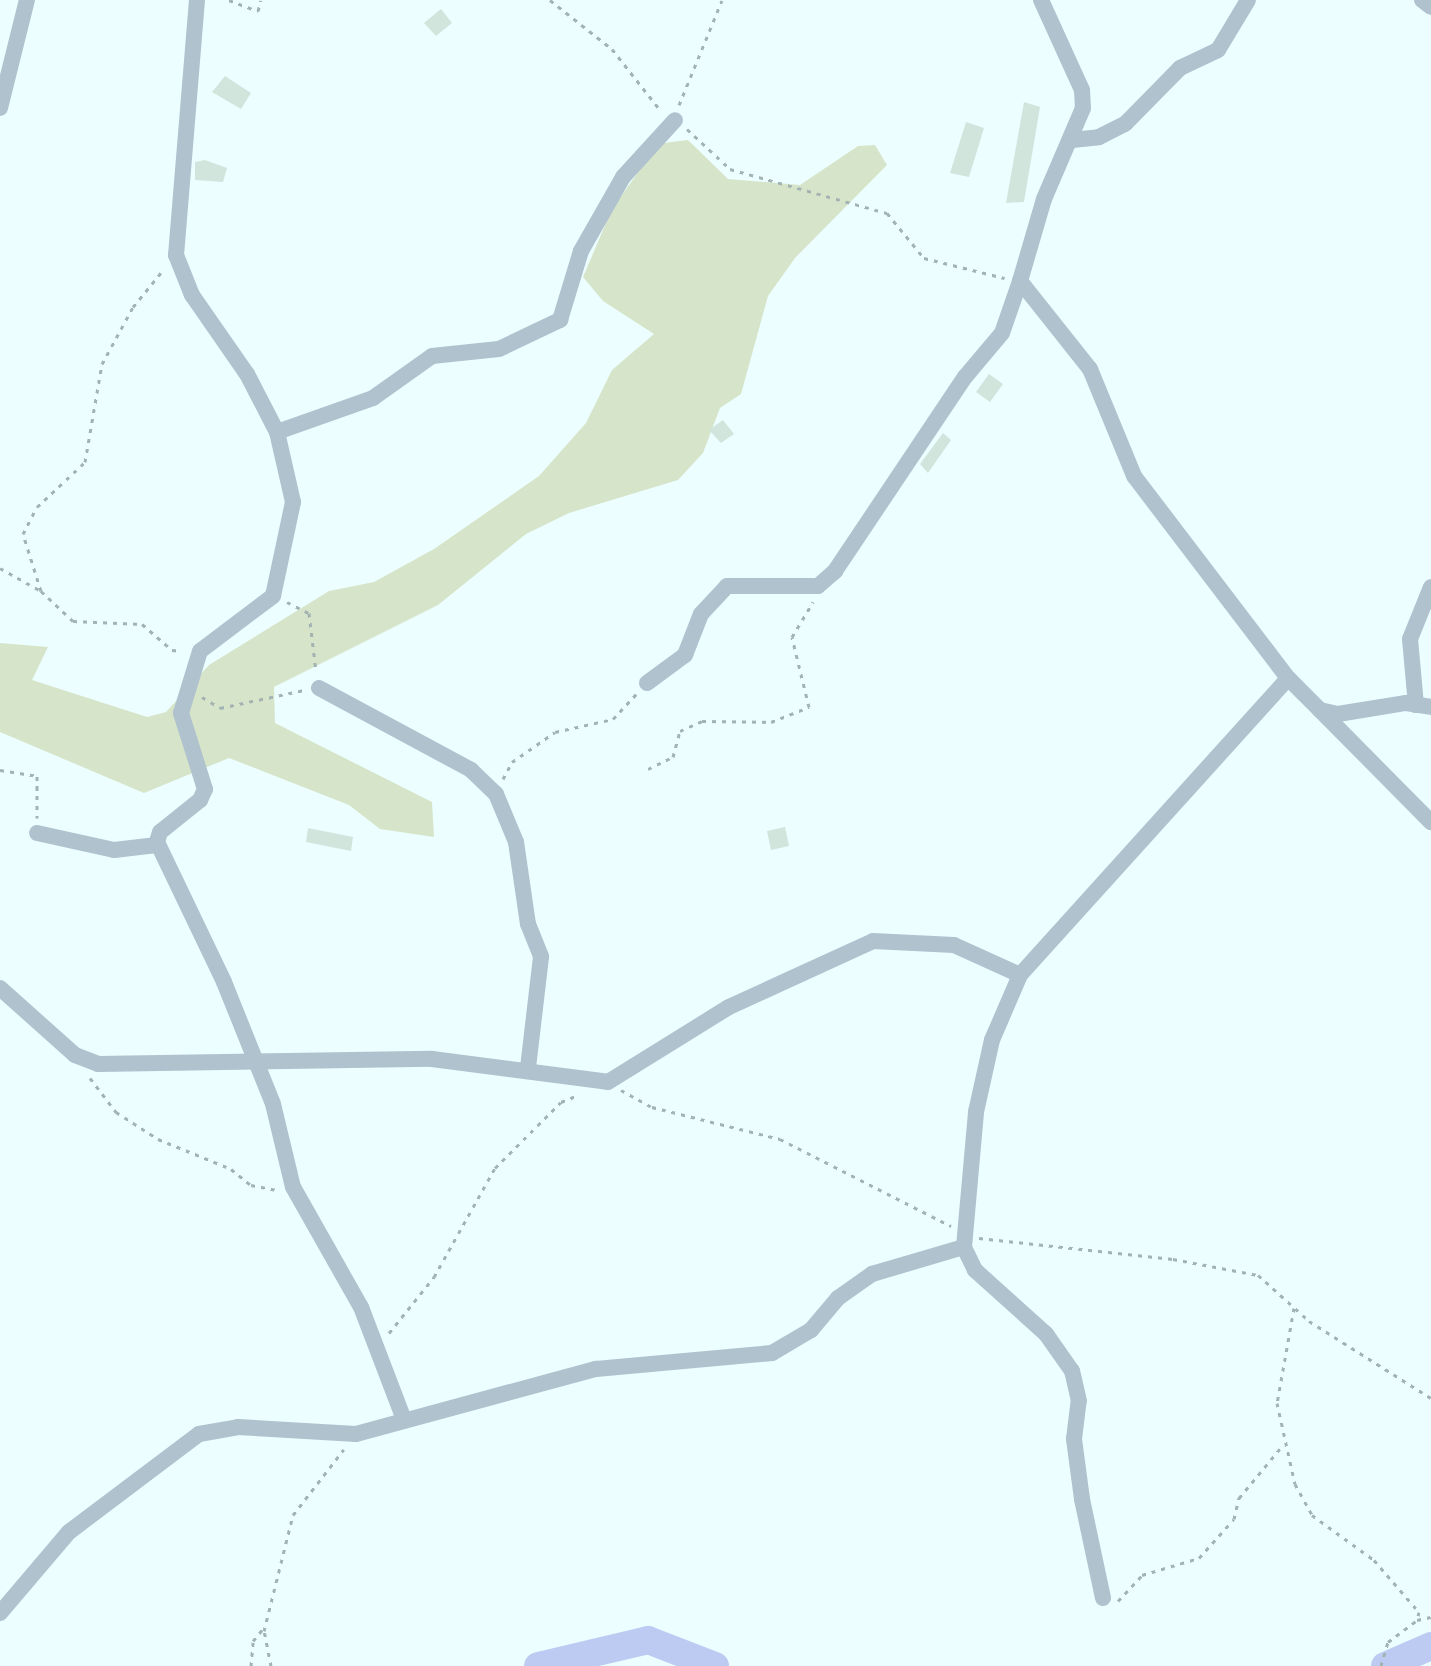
<!DOCTYPE html>
<html>
<head>
<meta charset="utf-8">
<style>
	body { margin:0 }
	#map { position:relative; width:1431px; height:1666px; overflow:hidden; background:#ecfeff; font-family:Montserrat,sans-serif }
	div>[style] { position:absolute }
	[style*='--x'] { left:calc(var(--x)*1px); top:calc(var(--y)*1px); width:calc(var(--w)*1px); rotate:calc(var(--a)*1deg) }
	.green>* { inset:0; background:#d6e5c9 }
	.river>* { height:28px; margin:-14px; padding:0 14px; transform-origin:14px; border-radius:14px; background:#bdcbf3 }
	.building>* { inset:0; background:#d2e5dc }
	.path>* { height:3px; margin-top:-1.5px; transform-origin:0; background:repeating-linear-gradient(90deg,#a3b2b3 0 4px,transparent 0 10px) }
	.street>* { height:16px; margin:-8px; padding:0 8px; transform-origin:8px; border-radius:8px; background:#afc2ce }
	span { translate:-50% -50%; white-space:nowrap; text-align:center; line-height:1.15; -webkit-text-stroke:6px #fff; paint-order:stroke }
</style>
</head>
<body>
<div id="map">
	<div class="green">
		<i style="clip-path:polygon(688px 140px,728px 179px,800px 185px,858px 146px,875px 145px,887px 165px,795px 258px,768px 296px,741px 394px,720px 408px,703px 453px,678px 480px,569px 513px,526px 534px,438px 605px,274px 687px,275px 723px,432px 802px,434px 837px,380px 829px,349px 805px,229px 758px,144px 793px,0 732px,0 643px,48px 647px,32px 680px,147px 717px,166px 712px,209px 665px,329px 591px,374px 582px,434px 549px,539px 476px,586px 423px,612px 370px,654px 334px,603px 301px,583px 277px,612px 209px,639px 171px,663px 143px)"></i>
	</div>
	<div class="river">
		<i style="--x:538;--y:1666;--w:113;--a:-13.3"></i>
		<i style="--x:648;--y:1640;--w:72;--a:21.2"></i>
		<i style="--x:1385;--y:1666;--w:50;--a:-23.5"></i>
	</div>
	<div class="building">
		<i style="clip-path:polygon(441px 9px,452px 23px,436px 36px,424px 23px)"></i>
		<i style="clip-path:polygon(225px 76px,251px 93px,241px 109px,212px 92px)"></i>
		<i style="clip-path:polygon(1024px 102px,1040px 107px,1024px 202px,1006px 203px)"></i>
		<i style="clip-path:polygon(966px 122px,984px 128px,969px 177px,950px 173px)"></i>
		<i style="clip-path:polygon(205px 160px,227px 168px,223px 182px,195px 180px,195px 162px)"></i>
		<i style="clip-path:polygon(989px 374px,1003px 384px,990px 402px,976px 392px)"></i>
		<i style="clip-path:polygon(723px 420px,734px 434px,721px 443px,709px 430px)"></i>
		<i style="clip-path:polygon(943px 433px,951px 440px,928px 473px,920px 464px)"></i>
		<i style="clip-path:polygon(785px 827px,789px 846px,771px 850px,767px 831px)"></i>
		<i style="clip-path:polygon(308px 828px,353px 837px,351px 851px,306px 842px)"></i>
	</div>
	<div class="path">
		<i style="--x:229;--y:0;--w:31;--a:21"></i>
		<i style="--x:258;--y:11;--w:11;--a:-75"></i>
		<i style="--x:550;--y:0;--w:79;--a:38.3"></i>
		<i style="--x:612;--y:49;--w:79;--a:51.7"></i>
		<i style="--x:679;--y:105;--w:113;--a:-67.7"></i>
		<i style="--x:687;--y:129;--w:59;--a:42.9"></i>
		<i style="--x:730;--y:169;--w:163;--a:15.7"></i>
		<i style="--x:887;--y:213;--w:58;--a:50.6"></i>
		<i style="--x:924;--y:258;--w:83;--a:13.9"></i>
		<i style="--x:0;--y:568;--w:47;--a:29.3"></i>
		<i style="--x:41;--y:591;--w:44;--a:43.2"></i>
		<i style="--x:73;--y:621;--w:69;--a:2.5"></i>
		<i style="--x:142;--y:624;--w:40;--a:41"></i>
		<i style="--x:172;--y:650;--w:10;--a:6"></i>
		<i style="--x:41;--y:591;--w:60;--a:-107.5"></i>
		<i style="--x:23;--y:534;--w:30;--a:-63"></i>
		<i style="--x:37;--y:507;--w:66;--a:-43.2"></i>
		<i style="--x:85;--y:462;--w:99;--a:-80.2"></i>
		<i style="--x:102;--y:364;--w:65;--a:-61.5"></i>
		<i style="--x:133;--y:307;--w:49;--a:-50.8"></i>
		<i style="--x:287;--y:602;--w:25;--a:27"></i>
		<i style="--x:309;--y:613;--w:59;--a:83.2"></i>
		<i style="--x:202;--y:697;--w:21;--a:31"></i>
		<i style="--x:220;--y:708;--w:86;--a:-12.1"></i>
		<i style="--x:648;--y:769;--w:28;--a:-26"></i>
		<i style="--x:673;--y:757;--w:27;--a:-75"></i>
		<i style="--x:680;--y:731;--w:24;--a:-24"></i>
		<i style="--x:702;--y:721;--w:69;--a:0.8"></i>
		<i style="--x:771;--y:722;--w:41;--a:-21.5"></i>
		<i style="--x:809;--y:707;--w:72;--a:-103.7"></i>
		<i style="--x:792;--y:637;--w:41;--a:-59"></i>
		<i style="--x:0;--y:770;--w:37;--a:9"></i>
		<i style="--x:37;--y:776;--w:42;--a:90"></i>
		<i style="--x:503;--y:779;--w:19;--a:-62"></i>
		<i style="--x:512;--y:762;--w:52;--a:-34.9"></i>
		<i style="--x:555;--y:732;--w:59;--a:-12.6"></i>
		<i style="--x:613;--y:719;--w:34;--a:-47"></i>
		<i style="--x:90;--y:1078;--w:43;--a:52.6"></i>
		<i style="--x:116;--y:1112;--w:50;--a:32.7"></i>
		<i style="--x:158;--y:1139;--w:79;--a:22.3"></i>
		<i style="--x:231;--y:1169;--w:26;--a:39"></i>
		<i style="--x:251;--y:1185;--w:26;--a:11"></i>
		<i style="--x:621;--y:1090;--w:35;--a:29"></i>
		<i style="--x:652;--y:1107;--w:132;--a:14"></i>
		<i style="--x:780;--y:1139;--w:192;--a:27"></i>
		<i style="--x:979;--y:1238;--w:195;--a:6.2"></i>
		<i style="--x:1173;--y:1259;--w:86;--a:10.7"></i>
		<i style="--x:1258;--y:1275;--w:69;--a:42"></i>
		<i style="--x:1309;--y:1321;--w:144;--a:32.3"></i>
		<i style="--x:1294;--y:1308;--w:97;--a:100.1"></i>
		<i style="--x:1277;--y:1403;--w:83;--a:77.5"></i>
		<i style="--x:1295;--y:1484;--w:35;--a:61"></i>
		<i style="--x:1312;--y:1515;--w:77;--a:36"></i>
		<i style="--x:1374;--y:1560;--w:69;--a:49.1"></i>
		<i style="--x:1419;--y:1612;--w:8;--a:104"></i>
		<i style="--x:1417;--y:1620;--w:14;--a:-12"></i>
		<i style="--x:389;--y:1333;--w:72;--a:-51.2"></i>
		<i style="--x:434;--y:1277;--w:125;--a:-60.8"></i>
		<i style="--x:495;--y:1168;--w:93;--a:-45"></i>
		<i style="--x:561;--y:1102;--w:18;--a:-22"></i>
		<i style="--x:1118;--y:1601;--w:35;--a:-47"></i>
		<i style="--x:1142;--y:1575;--w:59;--a:-16.6"></i>
		<i style="--x:1199;--y:1558;--w:52;--a:-48.1"></i>
		<i style="--x:1234;--y:1519;--w:22;--a:-77"></i>
		<i style="--x:1239;--y:1498;--w:69;--a:-50.3"></i>
		<i style="--x:251;--y:1666;--w:25;--a:-85"></i>
		<i style="--x:253;--y:1641;--w:19;--a:-51"></i>
		<i style="--x:271;--y:1666;--w:36;--a:-101"></i>
		<i style="--x:264;--y:1631;--w:120;--a:-76"></i>
		<i style="--x:293;--y:1515;--w:83;--a:-52.3"></i>
		<i style="--x:1381;--y:1666;--w:25;--a:-74"></i>
		<i style="--x:1388;--y:1642;--w:36;--a:-37"></i>
	</div>
	<div class="street">
		<i style="--x:197;--y:0;--w:256;--a:94.7"></i>
		<i style="--x:176;--y:255;--w:43;--a:68.2"></i>
		<i style="--x:192;--y:295;--w:96;--a:55.2"></i>
		<i style="--x:247;--y:374;--w:65;--a:62.7"></i>
		<i style="--x:277;--y:432;--w:72;--a:77.1"></i>
		<i style="--x:293;--y:502;--w:96;--a:102"></i>
		<i style="--x:273;--y:596;--w:91;--a:143"></i>
		<i style="--x:200;--y:651;--w:65;--a:107"></i>
		<i style="--x:181;--y:713;--w:80;--a:72.5"></i>
		<i style="--x:205;--y:789;--w:12;--a:114"></i>
		<i style="--x:200;--y:800;--w:51;--a:141.3"></i>
		<i style="--x:160;--y:832;--w:10;--a:107"></i>
		<i style="--x:157;--y:842;--w:155;--a:64.4"></i>
		<i style="--x:224;--y:982;--w:131;--a:68.1"></i>
		<i style="--x:273;--y:1104;--w:85;--a:76.5"></i>
		<i style="--x:293;--y:1187;--w:138;--a:60.5"></i>
		<i style="--x:361;--y:1307;--w:118;--a:69.1"></i>
		<i style="--x:1041;--y:0;--w:99;--a:65.5"></i>
		<i style="--x:1082;--y:90;--w:18;--a:87"></i>
		<i style="--x:1083;--y:108;--w:99;--a:113.2"></i>
		<i style="--x:1044;--y:199;--w:85;--a:106.3"></i>
		<i style="--x:1020;--y:281;--w:112;--a:51.5"></i>
		<i style="--x:1090;--y:369;--w:116;--a:67.6"></i>
		<i style="--x:1134;--y:476;--w:254;--a:52.7"></i>
		<i style="--x:1288;--y:678;--w:45;--a:45"></i>
		<i style="--x:1320;--y:710;--w:18;--a:13"></i>
		<i style="--x:1338;--y:714;--w:69;--a:-9.2"></i>
		<i style="--x:1406;--y:703;--w:25;--a:9"></i>
		<i style="--x:1422;--y:0;--w:11;--a:38"></i>
		<i style="--x:0;--y:108;--w:111;--a:-76"></i>
		<i style="--x:1072;--y:140;--w:27;--a:-6"></i>
		<i style="--x:1099;--y:137;--w:29;--a:-27"></i>
		<i style="--x:1125;--y:124;--w:78;--a:-45.5"></i>
		<i style="--x:1180;--y:68;--w:42;--a:-25.3"></i>
		<i style="--x:1218;--y:50;--w:58;--a:-59"></i>
		<i style="--x:277;--y:432;--w:102;--a:-19.5"></i>
		<i style="--x:373;--y:398;--w:72;--a:-35.4"></i>
		<i style="--x:432;--y:356;--w:67;--a:-6"></i>
		<i style="--x:499;--y:349;--w:68;--a:-25.4"></i>
		<i style="--x:560;--y:320;--w:72;--a:-73.1"></i>
		<i style="--x:581;--y:251;--w:85;--a:-60.4"></i>
		<i style="--x:623;--y:177;--w:77;--a:-47.6"></i>
		<i style="--x:647;--y:683;--w:47;--a:-36.4"></i>
		<i style="--x:685;--y:655;--w:44;--a:-68.7"></i>
		<i style="--x:701;--y:614;--w:38;--a:-47"></i>
		<i style="--x:727;--y:586;--w:91;--a:0"></i>
		<i style="--x:818;--y:586;--w:23;--a:-41"></i>
		<i style="--x:835;--y:571;--w:234;--a:-56.2"></i>
		<i style="--x:965;--y:377;--w:57;--a:-49.9"></i>
		<i style="--x:1002;--y:333;--w:55;--a:-70.9"></i>
		<i style="--x:319;--y:688;--w:173;--a:28.3"></i>
		<i style="--x:471;--y:770;--w:35;--a:44"></i>
		<i style="--x:496;--y:794;--w:52;--a:67.4"></i>
		<i style="--x:516;--y:842;--w:83;--a:81.7"></i>
		<i style="--x:528;--y:924;--w:35;--a:68"></i>
		<i style="--x:541;--y:957;--w:112;--a:96.7"></i>
		<i style="--x:1416;--y:705;--w:66;--a:-95.2"></i>
		<i style="--x:1410;--y:639;--w:56;--a:-68"></i>
		<i style="--x:1320;--y:710;--w:158;--a:45.3"></i>
		<i style="--x:37;--y:833;--w:79;--a:12.4"></i>
		<i style="--x:114;--y:850;--w:43;--a:-6.6"></i>
		<i style="--x:0;--y:988;--w:101;--a:41.8"></i>
		<i style="--x:75;--y:1055;--w:25;--a:21"></i>
		<i style="--x:98;--y:1064;--w:334;--a:-0.9"></i>
		<i style="--x:432;--y:1059;--w:177;--a:7.4"></i>
		<i style="--x:608;--y:1082;--w:142;--a:-31.8"></i>
		<i style="--x:729;--y:1007;--w:158;--a:-24.6"></i>
		<i style="--x:873;--y:941;--w:81;--a:2.8"></i>
		<i style="--x:954;--y:945;--w:72;--a:24.4"></i>
		<i style="--x:1103;--y:1598;--w:101;--a:-102"></i>
		<i style="--x:1082;--y:1499;--w:61;--a:-97.6"></i>
		<i style="--x:1074;--y:1439;--w:38;--a:-83"></i>
		<i style="--x:1079;--y:1401;--w:31;--a:-103"></i>
		<i style="--x:1072;--y:1371;--w:45;--a:-125.1"></i>
		<i style="--x:1046;--y:1334;--w:96;--a:-138"></i>
		<i style="--x:975;--y:1270;--w:25;--a:-116"></i>
		<i style="--x:964;--y:1247;--w:136;--a:-84.9"></i>
		<i style="--x:976;--y:1112;--w:74;--a:-77.5"></i>
		<i style="--x:992;--y:1040;--w:71;--a:-66.7"></i>
		<i style="--x:1020;--y:975;--w:400;--a:-47.9"></i>
		<i style="--x:0;--y:1613;--w:106;--a:-49.6"></i>
		<i style="--x:69;--y:1532;--w:163;--a:-37"></i>
		<i style="--x:199;--y:1434;--w:40;--a:-10"></i>
		<i style="--x:238;--y:1427;--w:118;--a:3.4"></i>
		<i style="--x:356;--y:1434;--w:249;--a:-15.2"></i>
		<i style="--x:596;--y:1369;--w:177;--a:-5.2"></i>
		<i style="--x:772;--y:1353;--w:45;--a:-30.5"></i>
		<i style="--x:811;--y:1330;--w:42;--a:-49.8"></i>
		<i style="--x:838;--y:1298;--w:42;--a:-35.2"></i>
		<i style="--x:872;--y:1274;--w:96;--a:-16.4"></i>
	</div>
</div>
</body>
</html>
